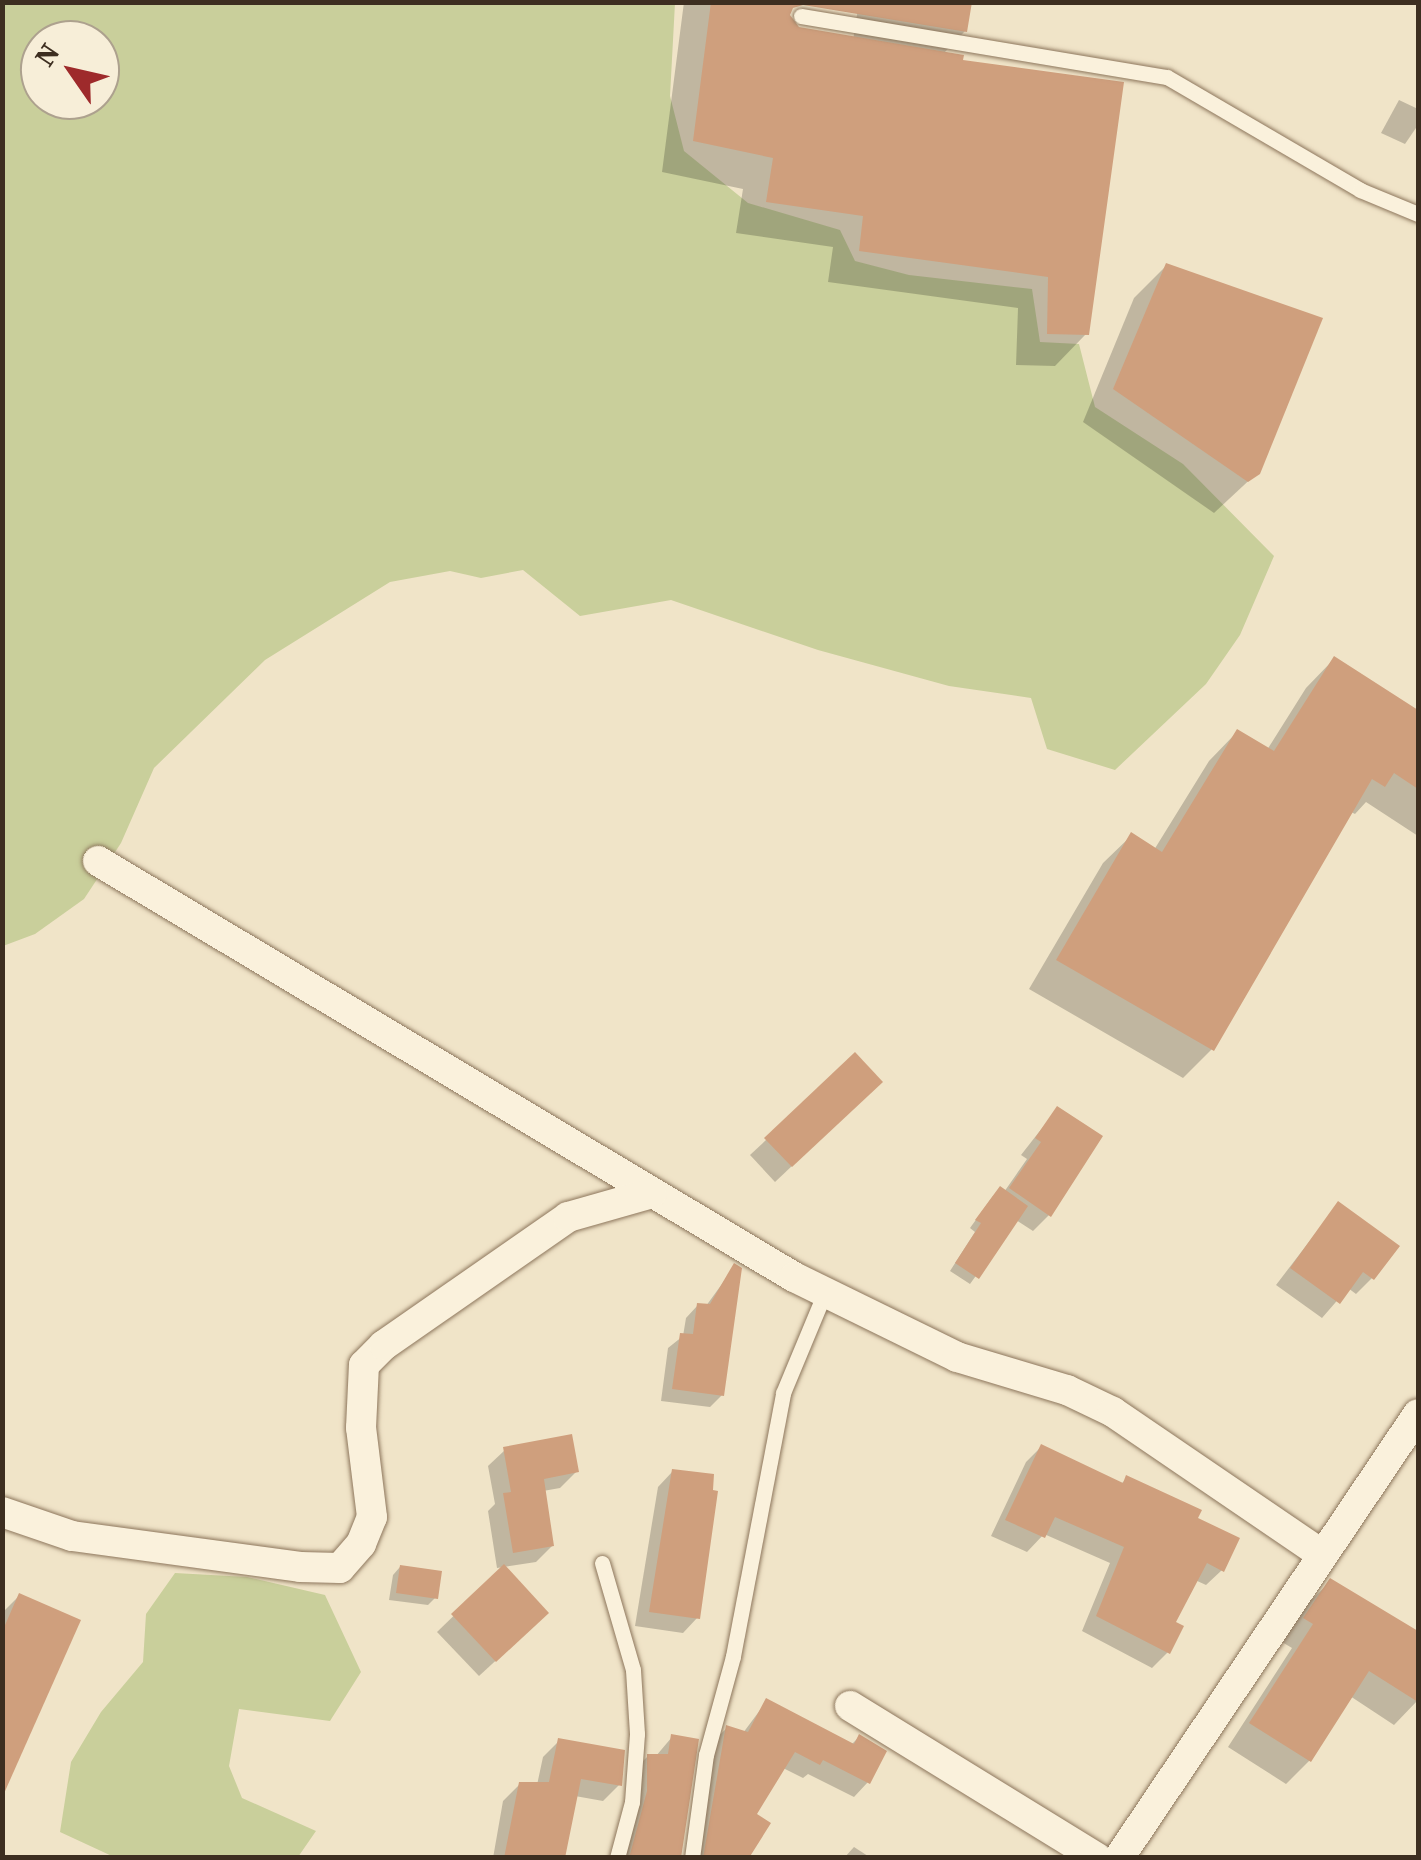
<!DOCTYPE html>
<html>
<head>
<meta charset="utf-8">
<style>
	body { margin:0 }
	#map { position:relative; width:1421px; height:1860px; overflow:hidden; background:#f0e4c8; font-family:"Source Serif 4",serif }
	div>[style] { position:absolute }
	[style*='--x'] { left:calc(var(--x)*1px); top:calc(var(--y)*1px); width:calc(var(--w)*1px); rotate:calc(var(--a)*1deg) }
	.green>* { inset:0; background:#c9cf9b }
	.shadow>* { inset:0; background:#0003 }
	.building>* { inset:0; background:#cf9f7d }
	.roads { filter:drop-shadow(0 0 2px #8d765c) drop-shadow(0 0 2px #8d765c) }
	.lane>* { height:15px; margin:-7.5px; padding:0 7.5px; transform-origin:7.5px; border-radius:7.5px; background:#faf1dc }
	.street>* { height:30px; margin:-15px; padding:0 15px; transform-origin:15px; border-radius:15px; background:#faf1dc }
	span { translate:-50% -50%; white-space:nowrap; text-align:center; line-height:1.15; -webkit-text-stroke:9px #f7eed8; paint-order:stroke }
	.frame { position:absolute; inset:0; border:5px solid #3d2e20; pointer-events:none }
	.north { position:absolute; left:20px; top:20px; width:100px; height:100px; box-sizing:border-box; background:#f7eed8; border:2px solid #ada18e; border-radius:50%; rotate:304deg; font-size:28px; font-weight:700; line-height:40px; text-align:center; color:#3d2e20 }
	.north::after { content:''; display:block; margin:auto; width:35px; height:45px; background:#9e2a2b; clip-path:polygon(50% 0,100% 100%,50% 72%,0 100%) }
</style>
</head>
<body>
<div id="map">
	<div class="green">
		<i style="clip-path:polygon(evenodd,2px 3px,675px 3px,670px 96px,684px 151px,748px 203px,840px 230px,855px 261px,909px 275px,1032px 289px,1040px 342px,1079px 344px,1095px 407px,1183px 464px,1274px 556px,1240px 635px,1206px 684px,1115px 770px,1047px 749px,1031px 698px,949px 686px,818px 650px,671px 600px,580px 616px,523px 570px,481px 578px,450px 571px,390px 582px,265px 660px,154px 768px,121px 843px,84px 899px,35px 934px,3px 946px,2px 3px,40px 40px,100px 40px,100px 100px,40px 100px,40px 40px)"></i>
		<i style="clip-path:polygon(175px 1573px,247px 1577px,325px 1595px,361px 1672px,330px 1721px,239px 1709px,229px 1766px,242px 1798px,316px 1831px,298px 1857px,114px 1857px,60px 1832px,71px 1762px,101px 1712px,143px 1662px,146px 1614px)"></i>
	</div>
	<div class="shadow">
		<i style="clip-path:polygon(684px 2px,783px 2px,778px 38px,852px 47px,859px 2px,965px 31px,943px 54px,1086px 334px,1055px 366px,1016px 365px,1018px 308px,828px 282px,833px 247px,736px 233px,743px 189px,662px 172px)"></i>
		<i style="clip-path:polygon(1399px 100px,1418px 109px,1418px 125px,1405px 144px,1381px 133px)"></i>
		<i style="clip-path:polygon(1166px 266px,1258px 472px,1214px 513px,1083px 422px,1134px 298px)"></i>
		<i style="clip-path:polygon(1334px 659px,1418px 713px,1418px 836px,1366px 802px,1355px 814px,1351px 812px,1212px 1049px,1183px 1078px,1029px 989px,1103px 863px,1132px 835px,1154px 850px,1209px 761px,1237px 732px,1267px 750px,1306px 688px)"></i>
		<i style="clip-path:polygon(864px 1098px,775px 1182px,750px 1155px,766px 1140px)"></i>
		<i style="clip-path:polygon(1057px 1109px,1049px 1215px,1033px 1231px,1016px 1220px,970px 1284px,950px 1271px,975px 1232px,970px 1228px,993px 1196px,1004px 1192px,1027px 1159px,1021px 1155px)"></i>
		<i style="clip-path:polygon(1338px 1204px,1372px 1278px,1356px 1294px,1348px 1288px,1322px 1318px,1276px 1285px)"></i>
		<i style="clip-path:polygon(735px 1266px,722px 1395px,710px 1407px,661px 1401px,668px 1348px,683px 1336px,686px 1318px,698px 1305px,706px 1306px)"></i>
		<i style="clip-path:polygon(1041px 1447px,1121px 1484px,1127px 1478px,1194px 1519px,1222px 1570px,1206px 1585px,1195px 1580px,1173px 1623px,1168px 1652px,1152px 1668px,1082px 1631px,1110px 1563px,1044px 1534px,1027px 1552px,991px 1536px,1026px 1462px)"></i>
		<i style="clip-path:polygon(505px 1450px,576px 1472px,560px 1488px,543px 1491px,552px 1546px,536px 1562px,497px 1568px,488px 1511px,495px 1504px,488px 1466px)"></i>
		<i style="clip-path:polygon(673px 1471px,698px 1617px,683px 1633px,635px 1626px,658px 1487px)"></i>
		<i style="clip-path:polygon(400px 1567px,436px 1597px,428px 1605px,389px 1600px,393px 1575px)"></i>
		<i style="clip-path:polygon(504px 1567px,530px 1629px,479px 1676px,437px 1632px)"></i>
		<i style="clip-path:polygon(1331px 1581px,1418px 1635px,1418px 1700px,1394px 1725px,1350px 1696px,1309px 1761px,1286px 1784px,1228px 1747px,1292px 1648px,1282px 1642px,1307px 1604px)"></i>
		<i style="clip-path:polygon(19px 1596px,2px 1792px,2px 1613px)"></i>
		<i style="clip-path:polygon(766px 1702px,851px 1745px,859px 1737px,868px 1782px,854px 1797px,808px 1774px,803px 1778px,783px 1768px,754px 1815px,748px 1858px,693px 1858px,712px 1742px,727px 1728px,743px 1733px)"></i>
		<i style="clip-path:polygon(672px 1737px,679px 1858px,620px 1858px,633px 1771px,648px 1756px,656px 1756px)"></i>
		<i style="clip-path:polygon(559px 1741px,619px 1785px,603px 1801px,575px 1796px,563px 1858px,493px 1858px,503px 1801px,520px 1784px,537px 1785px,543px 1757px)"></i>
		<i style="clip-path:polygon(854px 1847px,871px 1858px,844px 1858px)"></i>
	</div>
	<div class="building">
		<i style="clip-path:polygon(711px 2px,972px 2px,967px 32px,803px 5px,793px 8px,790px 15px,799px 27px,964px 55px,963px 60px,1124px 82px,1089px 335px,1047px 334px,1048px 277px,859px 251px,863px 216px,766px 202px,773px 158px,693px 141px)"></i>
		<i style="clip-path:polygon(1166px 263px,1323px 318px,1260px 474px,1248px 482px,1113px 389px)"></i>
		<i style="clip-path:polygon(1334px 656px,1418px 710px,1418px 789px,1394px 773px,1385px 787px,1372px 779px,1214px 1051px,1056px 960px,1131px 832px,1162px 852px,1237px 729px,1274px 751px)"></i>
		<i style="clip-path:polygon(855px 1052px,883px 1082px,792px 1167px,764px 1138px)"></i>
		<i style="clip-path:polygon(1057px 1106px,1103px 1136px,1051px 1217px,1009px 1188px,1041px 1142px,1035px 1138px)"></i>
		<i style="clip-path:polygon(1000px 1186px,1028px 1206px,979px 1279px,955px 1263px,981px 1223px,975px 1220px)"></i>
		<i style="clip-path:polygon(1338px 1201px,1400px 1246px,1374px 1280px,1363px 1272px,1340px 1304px,1290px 1268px)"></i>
		<i style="clip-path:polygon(734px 1263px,742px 1268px,724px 1396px,672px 1389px,680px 1333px,693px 1334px,697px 1303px,710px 1304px)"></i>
		<i style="clip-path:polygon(572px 1434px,579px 1472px,544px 1479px,554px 1546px,513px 1553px,503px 1493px,511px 1492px,503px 1447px)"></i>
		<i style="clip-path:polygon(1041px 1444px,1123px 1483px,1126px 1475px,1202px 1510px,1198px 1518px,1240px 1538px,1224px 1572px,1207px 1563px,1176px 1622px,1184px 1626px,1170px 1654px,1096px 1616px,1124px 1547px,1055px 1517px,1045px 1538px,1005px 1520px)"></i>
		<i style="clip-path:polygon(672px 1469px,714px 1474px,713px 1490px,718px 1491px,700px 1619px,649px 1612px)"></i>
		<i style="clip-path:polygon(504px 1564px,549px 1613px,496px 1662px,451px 1614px)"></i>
		<i style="clip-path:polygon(400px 1565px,442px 1571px,438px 1599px,396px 1593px)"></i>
		<i style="clip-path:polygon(1330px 1578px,1418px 1631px,1418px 1702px,1369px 1671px,1311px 1762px,1249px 1723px,1313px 1624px,1303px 1618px)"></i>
		<i style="clip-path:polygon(19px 1593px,81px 1620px,2px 1798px,2px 1632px)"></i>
		<i style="clip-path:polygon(766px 1698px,854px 1744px,859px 1734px,887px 1751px,870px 1784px,823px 1760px,820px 1765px,795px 1752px,757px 1814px,771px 1823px,749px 1858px,703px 1858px,726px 1725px,748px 1732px)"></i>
		<i style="clip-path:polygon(671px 1734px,699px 1739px,681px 1858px,629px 1858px,647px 1791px,647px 1754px,668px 1754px)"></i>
		<i style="clip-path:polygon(558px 1738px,625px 1750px,622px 1786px,581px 1779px,565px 1858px,504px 1858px,519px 1782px,549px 1782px)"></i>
	</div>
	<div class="roads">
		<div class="lane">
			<i style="--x:801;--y:16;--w:371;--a:9.5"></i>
			<i style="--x:1167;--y:77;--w:224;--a:30.3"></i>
			<i style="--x:1360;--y:190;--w:63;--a:22.5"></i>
			<i style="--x:602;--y:1563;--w:111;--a:73.8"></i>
			<i style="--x:633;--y:1670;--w:64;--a:86.4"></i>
			<i style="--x:637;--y:1734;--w:68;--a:94.2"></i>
			<i style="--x:632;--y:1802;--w:58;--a:105"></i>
			<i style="--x:692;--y:1858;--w:104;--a:-82.3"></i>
			<i style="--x:706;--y:1755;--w:103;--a:-74.7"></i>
			<i style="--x:733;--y:1656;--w:268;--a:-79.2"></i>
			<i style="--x:783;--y:1393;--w:109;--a:-67.4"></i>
		</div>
		<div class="street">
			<i style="--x:98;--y:861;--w:811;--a:30.87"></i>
			<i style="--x:794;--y:1277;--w:182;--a:26.1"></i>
			<i style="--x:957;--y:1357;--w:115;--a:16.7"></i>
			<i style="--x:1067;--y:1390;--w:51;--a:25.6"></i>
			<i style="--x:1113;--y:1412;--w:252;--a:34.3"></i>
			<i style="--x:2;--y:1512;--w:74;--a:18.9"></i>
			<i style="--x:72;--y:1536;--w:230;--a:7.7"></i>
			<i style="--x:300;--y:1567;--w:40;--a:1.4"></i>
			<i style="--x:340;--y:1568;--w:32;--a:-49"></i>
			<i style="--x:361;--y:1544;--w:29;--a:-68"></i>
			<i style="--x:372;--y:1517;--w:90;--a:-97"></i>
			<i style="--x:361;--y:1428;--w:63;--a:-87.3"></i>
			<i style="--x:364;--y:1365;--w:28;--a:-45"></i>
			<i style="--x:384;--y:1345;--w:224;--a:-34.8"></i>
			<i style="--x:568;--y:1217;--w:87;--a:-15.9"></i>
			<i style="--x:850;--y:1706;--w:290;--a:31.6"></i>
			<i style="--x:1119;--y:1858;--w:535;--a:-56.04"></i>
		</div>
	</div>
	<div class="frame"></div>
	<div class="north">N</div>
</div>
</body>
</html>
